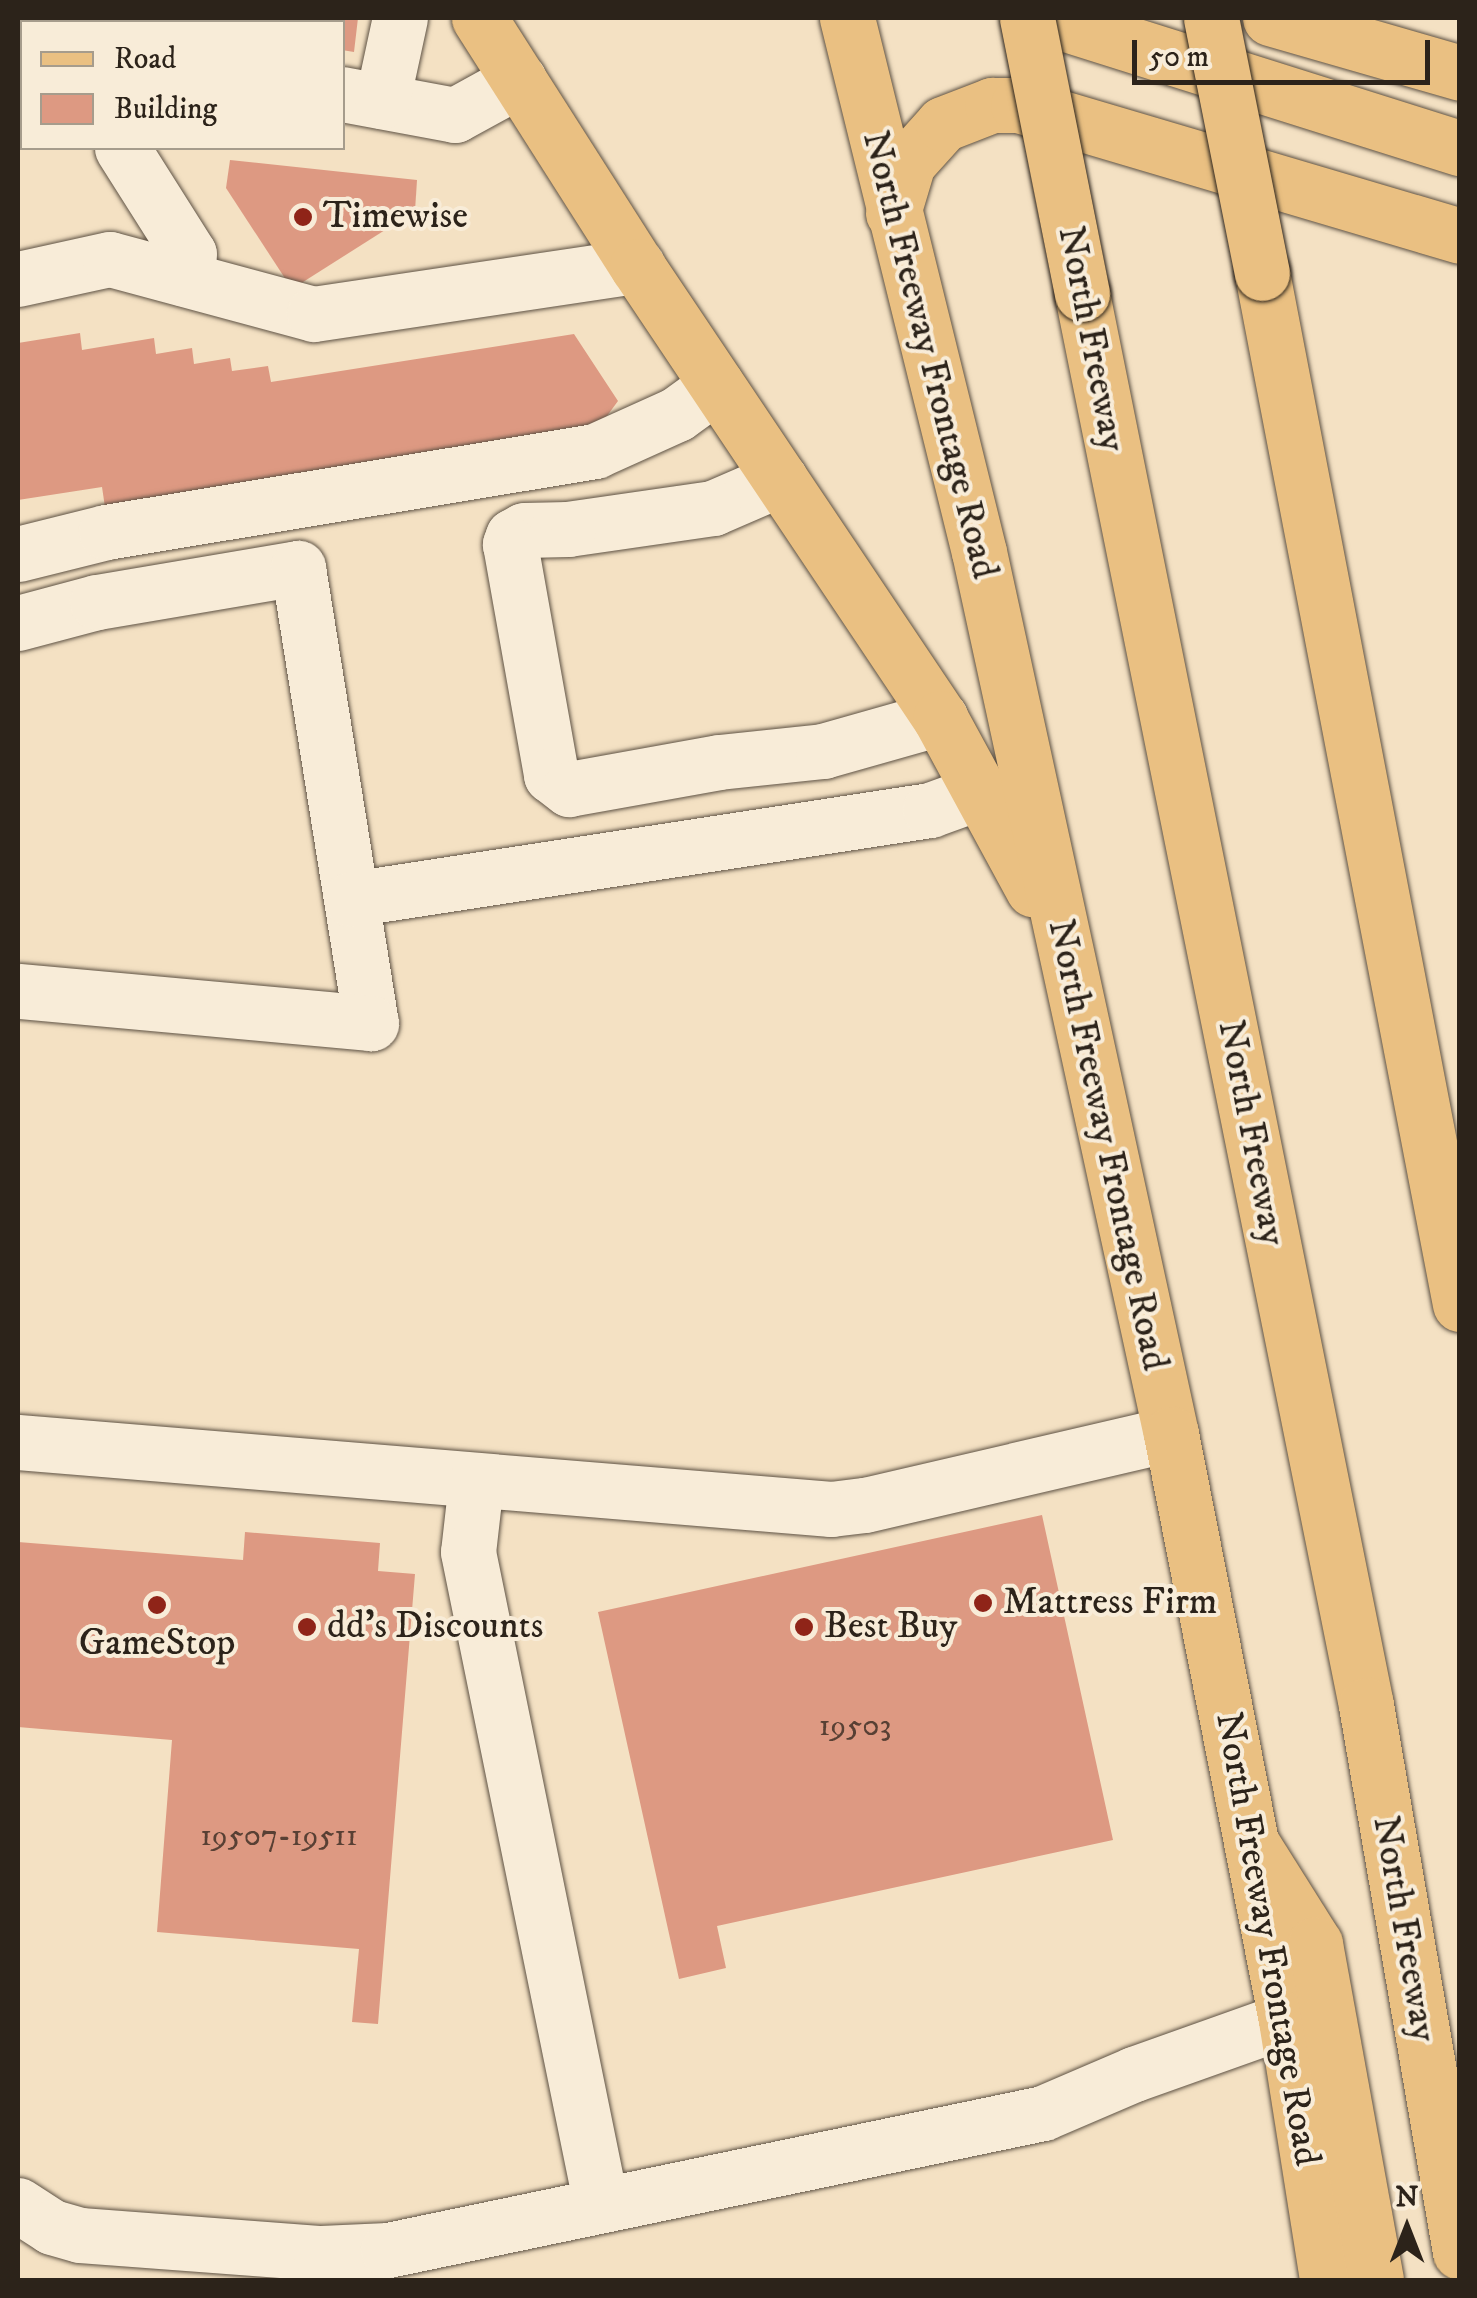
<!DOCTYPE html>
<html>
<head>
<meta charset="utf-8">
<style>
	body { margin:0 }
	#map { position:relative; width:1477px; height:2298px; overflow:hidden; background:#f4e1c3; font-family:"IM FELL DW Pica",serif }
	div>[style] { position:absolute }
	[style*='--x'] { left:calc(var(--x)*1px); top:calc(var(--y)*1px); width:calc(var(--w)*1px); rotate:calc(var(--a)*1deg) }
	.building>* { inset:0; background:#dd9982 }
	.minor-tunnel>* { height:55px; margin-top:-27.5px; transform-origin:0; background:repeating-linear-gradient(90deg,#ccbba1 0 55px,transparent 0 83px) }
	.roads { filter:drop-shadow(0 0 2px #5e5244) drop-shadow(0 0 2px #5e5244) }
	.minor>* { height:55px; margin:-27.5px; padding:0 27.5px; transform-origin:27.5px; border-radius:27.5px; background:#f8ecd8 }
	.major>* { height:55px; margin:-27.5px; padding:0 27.5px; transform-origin:27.5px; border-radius:27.5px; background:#eac082 }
	.highway>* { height:55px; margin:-27.5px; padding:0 27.5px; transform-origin:27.5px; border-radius:27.5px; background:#eac082 }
	.bridges { filter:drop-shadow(0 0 2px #2c231a) drop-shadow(0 0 2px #2c231a) }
	.highway-bridge>* { height:55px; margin:-27.5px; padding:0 27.5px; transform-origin:27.5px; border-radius:27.5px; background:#eac082 }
	.dots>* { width:28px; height:28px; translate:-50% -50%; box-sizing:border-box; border:5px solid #f8ecd8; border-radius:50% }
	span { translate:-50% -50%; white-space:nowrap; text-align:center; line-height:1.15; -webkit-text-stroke:8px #f8ecd8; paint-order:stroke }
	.number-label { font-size:32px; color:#584034 }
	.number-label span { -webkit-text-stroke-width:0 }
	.poi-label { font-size:38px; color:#2c231a }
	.left { translate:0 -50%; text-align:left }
	.street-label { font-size:38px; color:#2c231a }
	.frame { position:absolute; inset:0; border:20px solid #2c231a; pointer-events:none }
	.legend { position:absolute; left:20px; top:20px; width:325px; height:130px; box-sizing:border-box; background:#f8ecd8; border:2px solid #a69c8c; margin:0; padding:12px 18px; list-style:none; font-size:30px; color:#2c231a }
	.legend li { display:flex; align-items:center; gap:20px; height:50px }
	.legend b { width:50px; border:2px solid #a69c8c }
	.north { position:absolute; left:1357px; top:2178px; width:100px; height:100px; -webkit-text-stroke:8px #f8ecd8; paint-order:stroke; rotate:0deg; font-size:28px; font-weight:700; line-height:40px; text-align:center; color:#2c231a }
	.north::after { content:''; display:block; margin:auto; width:35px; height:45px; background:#2c231a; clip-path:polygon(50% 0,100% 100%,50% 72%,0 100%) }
	.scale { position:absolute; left:1132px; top:40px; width:298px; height:45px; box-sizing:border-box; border:5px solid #2c231a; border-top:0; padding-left:12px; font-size:30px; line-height:35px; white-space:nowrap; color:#2c231a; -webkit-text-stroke:8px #f8ecd8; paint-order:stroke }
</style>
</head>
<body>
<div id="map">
	<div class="building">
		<i style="clip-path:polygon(196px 18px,358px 18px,354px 52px,342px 50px,342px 22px,196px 22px)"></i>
		<i style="clip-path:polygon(230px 160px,417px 180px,415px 211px,292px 289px,226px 188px)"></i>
		<i style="clip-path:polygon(80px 333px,82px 350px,154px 338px,156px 354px,192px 348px,194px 364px,230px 358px,232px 371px,268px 366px,271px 382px,574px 334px,618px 401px,590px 439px,106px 514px,102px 487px,18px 500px,18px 343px)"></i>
		<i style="clip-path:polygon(1042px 1515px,1113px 1840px,717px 1926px,726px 1968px,679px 1979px,598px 1612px)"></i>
		<i style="clip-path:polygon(245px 1532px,380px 1543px,378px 1571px,415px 1574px,378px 2024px,352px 2022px,359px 1949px,157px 1932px,172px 1740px,18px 1727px,18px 1542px,243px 1560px)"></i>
	</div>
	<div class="minor-tunnel">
		<i style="--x:242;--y:22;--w:4;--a:-76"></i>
		<i style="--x:310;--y:22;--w:4;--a:-76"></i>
	</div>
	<div class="roads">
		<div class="minor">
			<i style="--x:41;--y:18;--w:5;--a:53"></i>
			<i style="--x:154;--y:18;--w:5;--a:53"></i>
			<i style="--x:342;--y:94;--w:115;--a:10.5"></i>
			<i style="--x:455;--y:115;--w:73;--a:-28.7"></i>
			<i style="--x:382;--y:101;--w:85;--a:-77.8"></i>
			<i style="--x:122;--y:148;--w:125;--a:57.7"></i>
			<i style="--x:189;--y:254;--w:25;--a:101"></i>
			<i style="--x:18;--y:279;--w:94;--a:-12.3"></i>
			<i style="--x:110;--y:259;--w:211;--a:15.1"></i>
			<i style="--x:314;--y:314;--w:327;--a:-8.5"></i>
			<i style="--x:780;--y:479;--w:73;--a:156.6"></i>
			<i style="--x:713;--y:508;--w:147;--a:171.8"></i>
			<i style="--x:568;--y:529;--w:44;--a:178.7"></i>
			<i style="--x:524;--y:530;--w:13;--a:151"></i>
			<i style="--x:513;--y:536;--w:9;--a:111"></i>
			<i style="--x:510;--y:544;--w:235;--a:79.9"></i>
			<i style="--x:551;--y:775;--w:23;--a:38"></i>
			<i style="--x:569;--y:789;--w:152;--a:-10.2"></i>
			<i style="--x:719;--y:762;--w:105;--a:-6"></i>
			<i style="--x:823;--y:751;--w:122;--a:-15.8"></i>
			<i style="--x:18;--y:554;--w:91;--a:-14"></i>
			<i style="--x:106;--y:532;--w:496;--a:-9.4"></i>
			<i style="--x:595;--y:451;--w:90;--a:-24.3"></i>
			<i style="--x:677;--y:414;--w:49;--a:-35.9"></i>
			<i style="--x:18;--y:623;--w:82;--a:-14.9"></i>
			<i style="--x:97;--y:602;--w:204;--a:-9.6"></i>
			<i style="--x:298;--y:568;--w:461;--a:80.9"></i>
			<i style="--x:371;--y:1023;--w:354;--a:-174.8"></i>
			<i style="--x:351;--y:899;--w:586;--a:-8.74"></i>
			<i style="--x:930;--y:810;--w:53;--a:-19.8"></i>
			<i style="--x:18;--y:1442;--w:816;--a:4.71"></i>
			<i style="--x:831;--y:1509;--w:34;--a:-7"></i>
			<i style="--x:865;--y:1505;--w:314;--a:-13.1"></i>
			<i style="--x:476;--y:1482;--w:70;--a:96.5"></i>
			<i style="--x:468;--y:1552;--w:666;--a:78.49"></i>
			<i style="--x:18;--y:2205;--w:40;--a:32.9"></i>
			<i style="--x:52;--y:2227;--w:29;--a:16"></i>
			<i style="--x:80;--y:2235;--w:242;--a:4.3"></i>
			<i style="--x:321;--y:2253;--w:67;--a:-2.6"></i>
			<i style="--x:388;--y:2250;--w:669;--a:-11.81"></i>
			<i style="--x:1043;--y:2113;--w:99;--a:-23.2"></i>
			<i style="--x:1134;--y:2074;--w:161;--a:-19.6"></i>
		</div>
		<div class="major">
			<i style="--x:479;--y:18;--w:294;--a:57.5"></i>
			<i style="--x:637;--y:266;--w:544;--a:56.16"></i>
			<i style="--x:940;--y:718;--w:195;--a:61.5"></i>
			<i style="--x:847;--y:18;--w:550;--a:76.12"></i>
			<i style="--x:979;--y:552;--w:903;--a:77.72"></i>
			<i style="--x:1171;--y:1434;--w:597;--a:78.9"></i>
			<i style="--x:1286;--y:2020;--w:263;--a:81"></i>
			<i style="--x:1047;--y:18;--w:433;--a:17.5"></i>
			<i style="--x:1270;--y:18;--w:198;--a:16.1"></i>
			<i style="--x:893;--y:213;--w:52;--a:-73.3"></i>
			<i style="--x:908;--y:163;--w:52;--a:-48.1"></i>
			<i style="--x:943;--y:124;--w:53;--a:-21.2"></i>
			<i style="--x:992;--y:105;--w:26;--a:0"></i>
			<i style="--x:1018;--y:105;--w:461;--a:16.5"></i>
		</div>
		<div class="highway">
			<i style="--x:1262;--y:273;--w:1050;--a:79.13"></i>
			<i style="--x:1082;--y:294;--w:1439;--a:78.62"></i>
			<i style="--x:1366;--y:1705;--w:555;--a:80.25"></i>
			<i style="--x:1252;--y:1844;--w:118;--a:57.8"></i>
			<i style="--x:1315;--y:1944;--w:341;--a:79.7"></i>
		</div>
	</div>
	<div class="bridges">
		<div class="highway-bridge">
			<i style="--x:1027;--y:18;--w:281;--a:78.7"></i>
			<i style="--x:1211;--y:18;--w:260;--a:78.7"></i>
		</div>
	</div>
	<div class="dots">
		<i style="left:303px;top:217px;background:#8f2418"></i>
		<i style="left:983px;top:1603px;background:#8f2418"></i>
		<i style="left:157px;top:1605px;background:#8f2418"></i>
		<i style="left:307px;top:1627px;background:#8f2418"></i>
		<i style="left:804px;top:1627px;background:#8f2418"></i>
	</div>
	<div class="number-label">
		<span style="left:855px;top:1726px">19503</span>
		<span style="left:279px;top:1836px">19507-19511</span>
	</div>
	<div class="poi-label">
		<span class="left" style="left:323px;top:217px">Timewise</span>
		<span class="left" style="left:1003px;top:1603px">Mattress Firm</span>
		<span class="left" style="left:327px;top:1627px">dd's Discounts</span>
		<span class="left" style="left:824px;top:1627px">Best Buy</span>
		<span style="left:157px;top:1644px">GameStop</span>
	</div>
	<div class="street-label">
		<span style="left:1091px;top:339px;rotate:79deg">North Freeway</span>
		<span style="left:929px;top:355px;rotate:76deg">North Freeway Frontage Road</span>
		<span style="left:1251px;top:1133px;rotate:79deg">North Freeway</span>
		<span style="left:1107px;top:1145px;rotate:78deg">North Freeway Frontage Road</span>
		<span style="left:1404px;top:1929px;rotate:80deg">North Freeway</span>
		<span style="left:1267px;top:1939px;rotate:80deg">North Freeway Frontage Road</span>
	</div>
	<div class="frame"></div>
	<ul class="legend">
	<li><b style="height:12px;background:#eac082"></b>Road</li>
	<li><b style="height:28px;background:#dd9982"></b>Building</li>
	</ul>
	<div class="north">N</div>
	<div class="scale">50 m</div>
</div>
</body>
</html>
